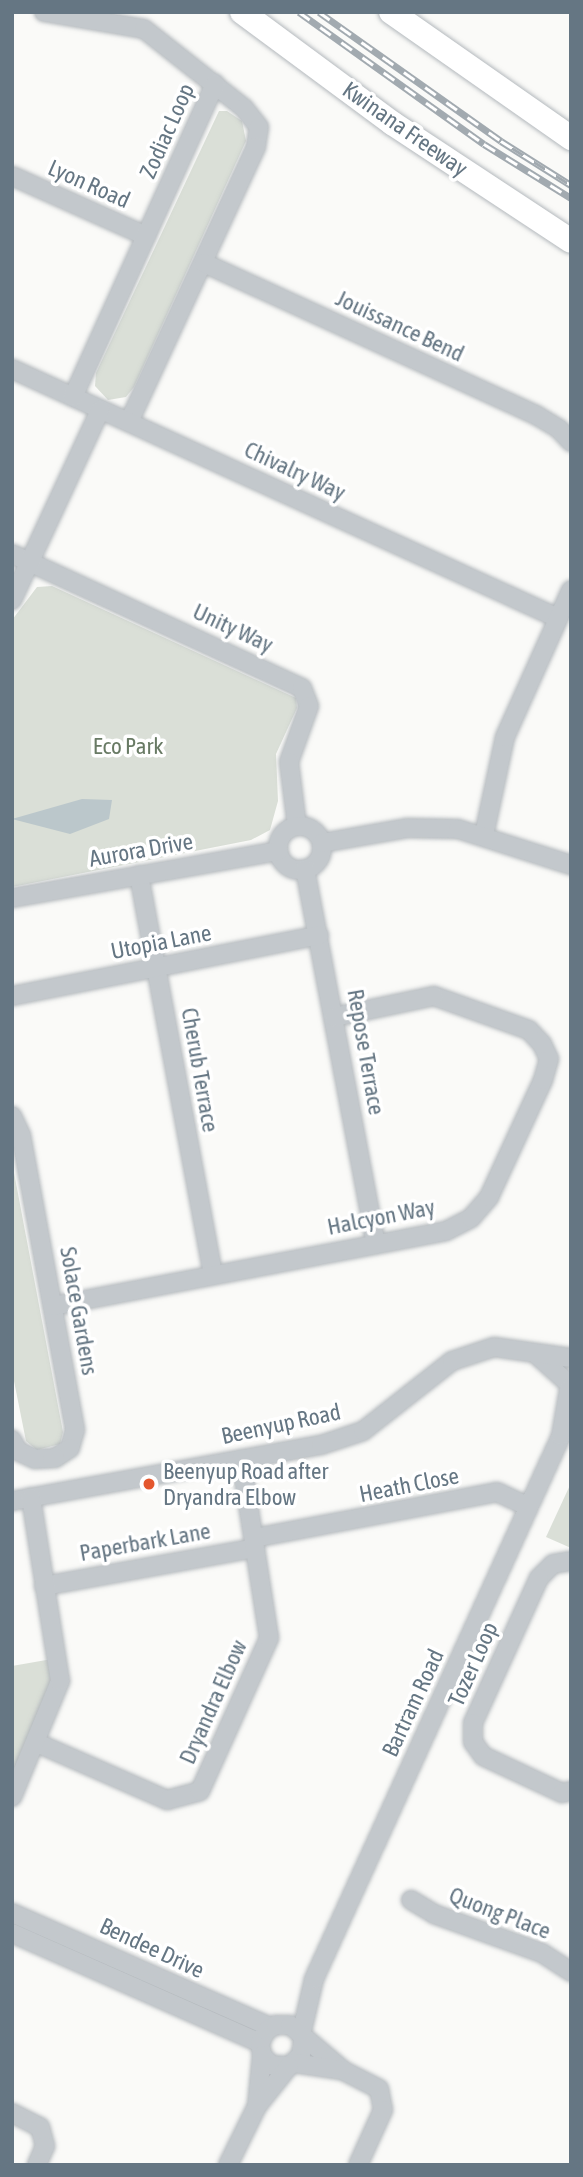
<!DOCTYPE html>
<html>
<head>
<meta charset="utf-8">
<style>
	body { margin:0 }
	#map { position:relative; width:583px; height:2177px; overflow:hidden; background:#fafaf8; font-family:"Asap Condensed",sans-serif }
	div>[style] { position:absolute }
	[style*='--x'] { left:calc(var(--x)*1px); top:calc(var(--y)*1px); width:calc(var(--w)*1px); rotate:calc(var(--a)*1deg) }
	.green>* { inset:0; background:#dadfd7 }
	.water>* { inset:0; background:#bbc7cb }
	.roads { filter:drop-shadow(0 0 2px #b4b9bd) drop-shadow(0 0 2px #b4b9bd) }
	.minor>* { height:18px; margin:-9px; padding:0 9px; transform-origin:9px; border-radius:9px; background:#c3c8cc }
	.minor>.ring { margin:-9px; padding:0; box-sizing:content-box; background:none; border:18px solid #c3c8cc; border-radius:50% }
	.highway>* { height:24px; margin:-12px; padding:0 12px; transform-origin:12px; border-radius:12px; background:#fff }
	.rail>* { height:7px; margin-top:-3.5px; transform-origin:0; background:repeating-linear-gradient(90deg,#fff 0 13px,#a2aab0 0 26px); box-sizing:border-box; border-block:2px solid #a2aab0 }
	.dots>* { width:19px; height:19px; translate:-50% -50%; box-sizing:border-box; border:4px solid #fff; border-radius:50% }
	span { translate:-50% -50%; white-space:nowrap; text-align:center; line-height:1.15; -webkit-text-stroke:7px #fff; paint-order:stroke }
	.street-label { font-size:23px; color:#657683 }
	.park-label { font-size:23px; color:#687a64 }
	.poi-label { font-size:23px; color:#657683 }
	.left { translate:0 -50%; text-align:left }
	.frame { position:absolute; inset:0; border:14px solid #657683; pointer-events:none }
</style>
</head>
<body>
<div id="map">
	<div class="green">
		<i style="clip-path:polygon(219px 111px,227px 111px,242px 121px,246px 141px,134px 387px,126px 397px,108px 400px,95px 386px,96px 373px)"></i>
		<i style="clip-path:polygon(52px 586px,296px 698px,297px 708px,276px 754px,278px 801px,270px 830px,251px 840px,12px 887px,12px 620px,37px 587px)"></i>
		<i style="clip-path:polygon(12px 1162px,63px 1432px,60px 1444px,37px 1450px,26px 1441px,12px 1371px)"></i>
		<i style="clip-path:polygon(571px 1483px,571px 1548px,546px 1537px)"></i>
		<i style="clip-path:polygon(52px 1659px,54px 1677px,16px 1770px,12px 1768px,12px 1666px)"></i>
	</div>
	<div class="water">
		<i style="clip-path:polygon(82px 799px,112px 800px,109px 819px,70px 834px,12px 819px)"></i>
	</div>
	<div class="roads">
		<div class="minor">
			<i style="--x:44;--y:12;--w:101;--a:9.6"></i>
			<i style="--x:144;--y:29;--w:127;--a:38.3"></i>
			<i style="--x:244;--y:108;--w:24;--a:52"></i>
			<i style="--x:259;--y:127;--w:20;--a:99"></i>
			<i style="--x:256;--y:147;--w:303;--a:114.8"></i>
			<i style="--x:12;--y:176;--w:147;--a:24.1"></i>
			<i style="--x:204;--y:263;--w:365;--a:24.6"></i>
			<i style="--x:536;--y:415;--w:27;--a:31"></i>
			<i style="--x:559;--y:429;--w:18;--a:47"></i>
			<i style="--x:12;--y:369;--w:600;--a:24.52"></i>
			<i style="--x:73;--y:397;--w:344;--a:-65.6"></i>
			<i style="--x:12;--y:554;--w:319;--a:24.8"></i>
			<i style="--x:302;--y:688;--w:19;--a:69"></i>
			<i style="--x:309;--y:706;--w:59;--a:109.7"></i>
			<i style="--x:289;--y:762;--w:64;--a:82.9"></i>
			<i style="--x:12;--y:600;--w:209;--a:-65.1"></i>
			<i class="ring" style="left:278px;top:826px;width:26px;height:26px"></i>
			<i style="--x:484;--y:835;--w:100;--a:-77.9"></i>
			<i style="--x:505;--y:737;--w:161;--a:-65.8"></i>
			<i style="--x:322;--y:843;--w:86;--a:-10"></i>
			<i style="--x:407;--y:828;--w:51;--a:1.1"></i>
			<i style="--x:458;--y:829;--w:119;--a:17.7"></i>
			<i style="--x:305;--y:869;--w:382;--a:79.3"></i>
			<i style="--x:139;--y:875;--w:406;--a:79.5"></i>
			<i style="--x:12;--y:898;--w:271;--a:-10"></i>
			<i style="--x:12;--y:996;--w:313;--a:-11.2"></i>
			<i style="--x:12;--y:1116;--w:21;--a:65"></i>
			<i style="--x:21;--y:1135;--w:300;--a:79.6"></i>
			<i style="--x:75;--y:1430;--w:19;--a:106"></i>
			<i style="--x:70;--y:1448;--w:18;--a:146"></i>
			<i style="--x:55;--y:1458;--w:20;--a:177"></i>
			<i style="--x:35;--y:1459;--w:19;--a:-155"></i>
			<i style="--x:18;--y:1451;--w:13;--a:-119"></i>
			<i style="--x:53;--y:1306;--w:400;--a:-10.8"></i>
			<i style="--x:446;--y:1231;--w:28;--a:-27"></i>
			<i style="--x:471;--y:1218;--w:28;--a:-49"></i>
			<i style="--x:489;--y:1197;--w:129;--a:-65.2"></i>
			<i style="--x:543;--y:1080;--w:22;--a:-74"></i>
			<i style="--x:549;--y:1059;--w:17;--a:-115"></i>
			<i style="--x:542;--y:1044;--w:19;--a:-133"></i>
			<i style="--x:529;--y:1030;--w:101;--a:-160.3"></i>
			<i style="--x:434;--y:996;--w:102;--a:168.1"></i>
			<i style="--x:537;--y:1355;--w:39;--a:42"></i>
			<i style="--x:12;--y:1501;--w:314;--a:-10.3"></i>
			<i style="--x:321;--y:1445;--w:44;--a:-18.4"></i>
			<i style="--x:363;--y:1431;--w:113;--a:-38.2"></i>
			<i style="--x:452;--y:1361;--w:44;--a:-18.4"></i>
			<i style="--x:494;--y:1347;--w:78;--a:8.1"></i>
			<i style="--x:254;--y:1538;--w:247;--a:-10.7"></i>
			<i style="--x:497;--y:1492;--w:35;--a:25"></i>
			<i style="--x:571;--y:1561;--w:18;--a:171"></i>
			<i style="--x:553;--y:1564;--w:20;--a:135"></i>
			<i style="--x:539;--y:1578;--w:159;--a:114.5"></i>
			<i style="--x:473;--y:1723;--w:19;--a:90"></i>
			<i style="--x:473;--y:1742;--w:17;--a:54"></i>
			<i style="--x:483;--y:1756;--w:87;--a:25.1"></i>
			<i style="--x:562;--y:1793;--w:9;--a:-13"></i>
			<i style="--x:44;--y:1586;--w:214;--a:-10.2"></i>
			<i style="--x:37;--y:1743;--w:142;--a:23.7"></i>
			<i style="--x:167;--y:1800;--w:34;--a:-15"></i>
			<i style="--x:200;--y:1791;--w:168;--a:-65.7"></i>
			<i style="--x:269;--y:1638;--w:181;--a:-98.9"></i>
			<i style="--x:12;--y:1797;--w:126;--a:-67.5"></i>
			<i style="--x:60;--y:1681;--w:186;--a:-99"></i>
			<i style="--x:411;--y:1900;--w:27;--a:31"></i>
			<i style="--x:434;--y:1914;--w:115;--a:19.9"></i>
			<i style="--x:542;--y:1953;--w:35;--a:33"></i>
			<i style="--x:12;--y:1913;--w:283;--a:23.8"></i>
			<i style="--x:12;--y:1933;--w:271;--a:23.9"></i>
			<i style="--x:301;--y:2035;--w:57;--a:-76.9"></i>
			<i style="--x:314;--y:1979;--w:597;--a:-65.54"></i>
			<i style="--x:561;--y:1436;--w:48;--a:-80.3"></i>
			<i style="--x:303;--y:2040;--w:15;--a:98"></i>
			<i style="--x:301;--y:2055;--w:16;--a:137"></i>
			<i style="--x:289;--y:2066;--w:18;--a:-177"></i>
			<i style="--x:271;--y:2065;--w:13;--a:-132"></i>
			<i style="--x:262;--y:2055;--w:12;--a:-99"></i>
			<i style="--x:260;--y:2043;--w:13;--a:-63"></i>
			<i style="--x:266;--y:2031;--w:12;--a:-31"></i>
			<i style="--x:276;--y:2025;--w:14;--a:0"></i>
			<i style="--x:290;--y:2025;--w:71;--a:40.4"></i>
			<i style="--x:344;--y:2071;--w:39;--a:27"></i>
			<i style="--x:379;--y:2089;--w:21;--a:79"></i>
			<i style="--x:383;--y:2110;--w:60;--a:114.4"></i>
			<i style="--x:294;--y:2063;--w:48;--a:8.5"></i>
			<i style="--x:257;--y:2106;--w:51;--a:-84.4"></i>
			<i style="--x:12;--y:2113;--w:31;--a:27"></i>
			<i style="--x:40;--y:2127;--w:20;--a:75"></i>
			<i style="--x:45;--y:2146;--w:21;--a:113"></i>
			<i style="--x:228;--y:2165;--w:66;--a:-63.8"></i>
			<i style="--x:257;--y:2106;--w:51;--a:-51.3"></i>
		</div>
		<div class="highway">
			<i style="--x:242;--y:12;--w:187;--a:36.5"></i>
			<i style="--x:392;--y:123;--w:214;--a:33.4"></i>
			<i style="--x:391;--y:12;--w:220;--a:35"></i>
		</div>
	</div>
	<div class="rail">
		<i style="--x:299;--y:12;--w:227;--a:35.5"></i>
		<i style="--x:484;--y:144;--w:102;--a:31.8"></i>
		<i style="--x:319;--y:12;--w:223;--a:35.3"></i>
		<i style="--x:501;--y:141;--w:83;--a:32.2"></i>
	</div>
	<div class="dots">
		<i style="left:149px;top:1484px;background:#e4572e"></i>
	</div>
	<div class="street-label">
		<span style="left:405px;top:129px;rotate:35deg">Kwinana Freeway</span>
		<span style="left:167px;top:131px;rotate:-66deg">Zodiac Loop</span>
		<span style="left:89px;top:184px;rotate:24deg">Lyon Road</span>
		<span style="left:400px;top:326px;rotate:25deg">Jouissance Bend</span>
		<span style="left:295px;top:471px;rotate:25deg">Chivalry Way</span>
		<span style="left:233px;top:628px;rotate:25deg">Unity Way</span>
		<span style="left:141px;top:850px;rotate:-10deg">Aurora Drive</span>
		<span style="left:161px;top:942px;rotate:-11deg">Utopia Lane</span>
		<span style="left:366px;top:1052px;rotate:80deg">Repose Terrace</span>
		<span style="left:200px;top:1070px;rotate:80deg">Cherub Terrace</span>
		<span style="left:381px;top:1217px;rotate:-11deg">Halcyon Way</span>
		<span style="left:79px;top:1311px;rotate:80deg">Solace Gardens</span>
		<span style="left:281px;top:1424px;rotate:-12deg">Beenyup Road</span>
		<span style="left:409px;top:1485px;rotate:-11deg">Heath Close</span>
		<span style="left:145px;top:1542px;rotate:-10deg">Paperbark Lane</span>
		<span style="left:473px;top:1664px;rotate:-66deg">Tozer Loop</span>
		<span style="left:213px;top:1702px;rotate:-66deg">Dryandra Elbow</span>
		<span style="left:413px;top:1703px;rotate:-65deg">Bartram Road</span>
		<span style="left:500px;top:1913px;rotate:21deg">Quong Place</span>
		<span style="left:152px;top:1948px;rotate:25deg">Bendee Drive</span>
	</div>
	<div class="park-label">
		<span style="left:128px;top:746px">Eco Park</span>
	</div>
	<div class="poi-label">
		<span class="left" style="left:163px;top:1484px">Beenyup Road after<br>Dryandra Elbow</span>
	</div>
	<div class="frame"></div>
</div>
</body>
</html>
